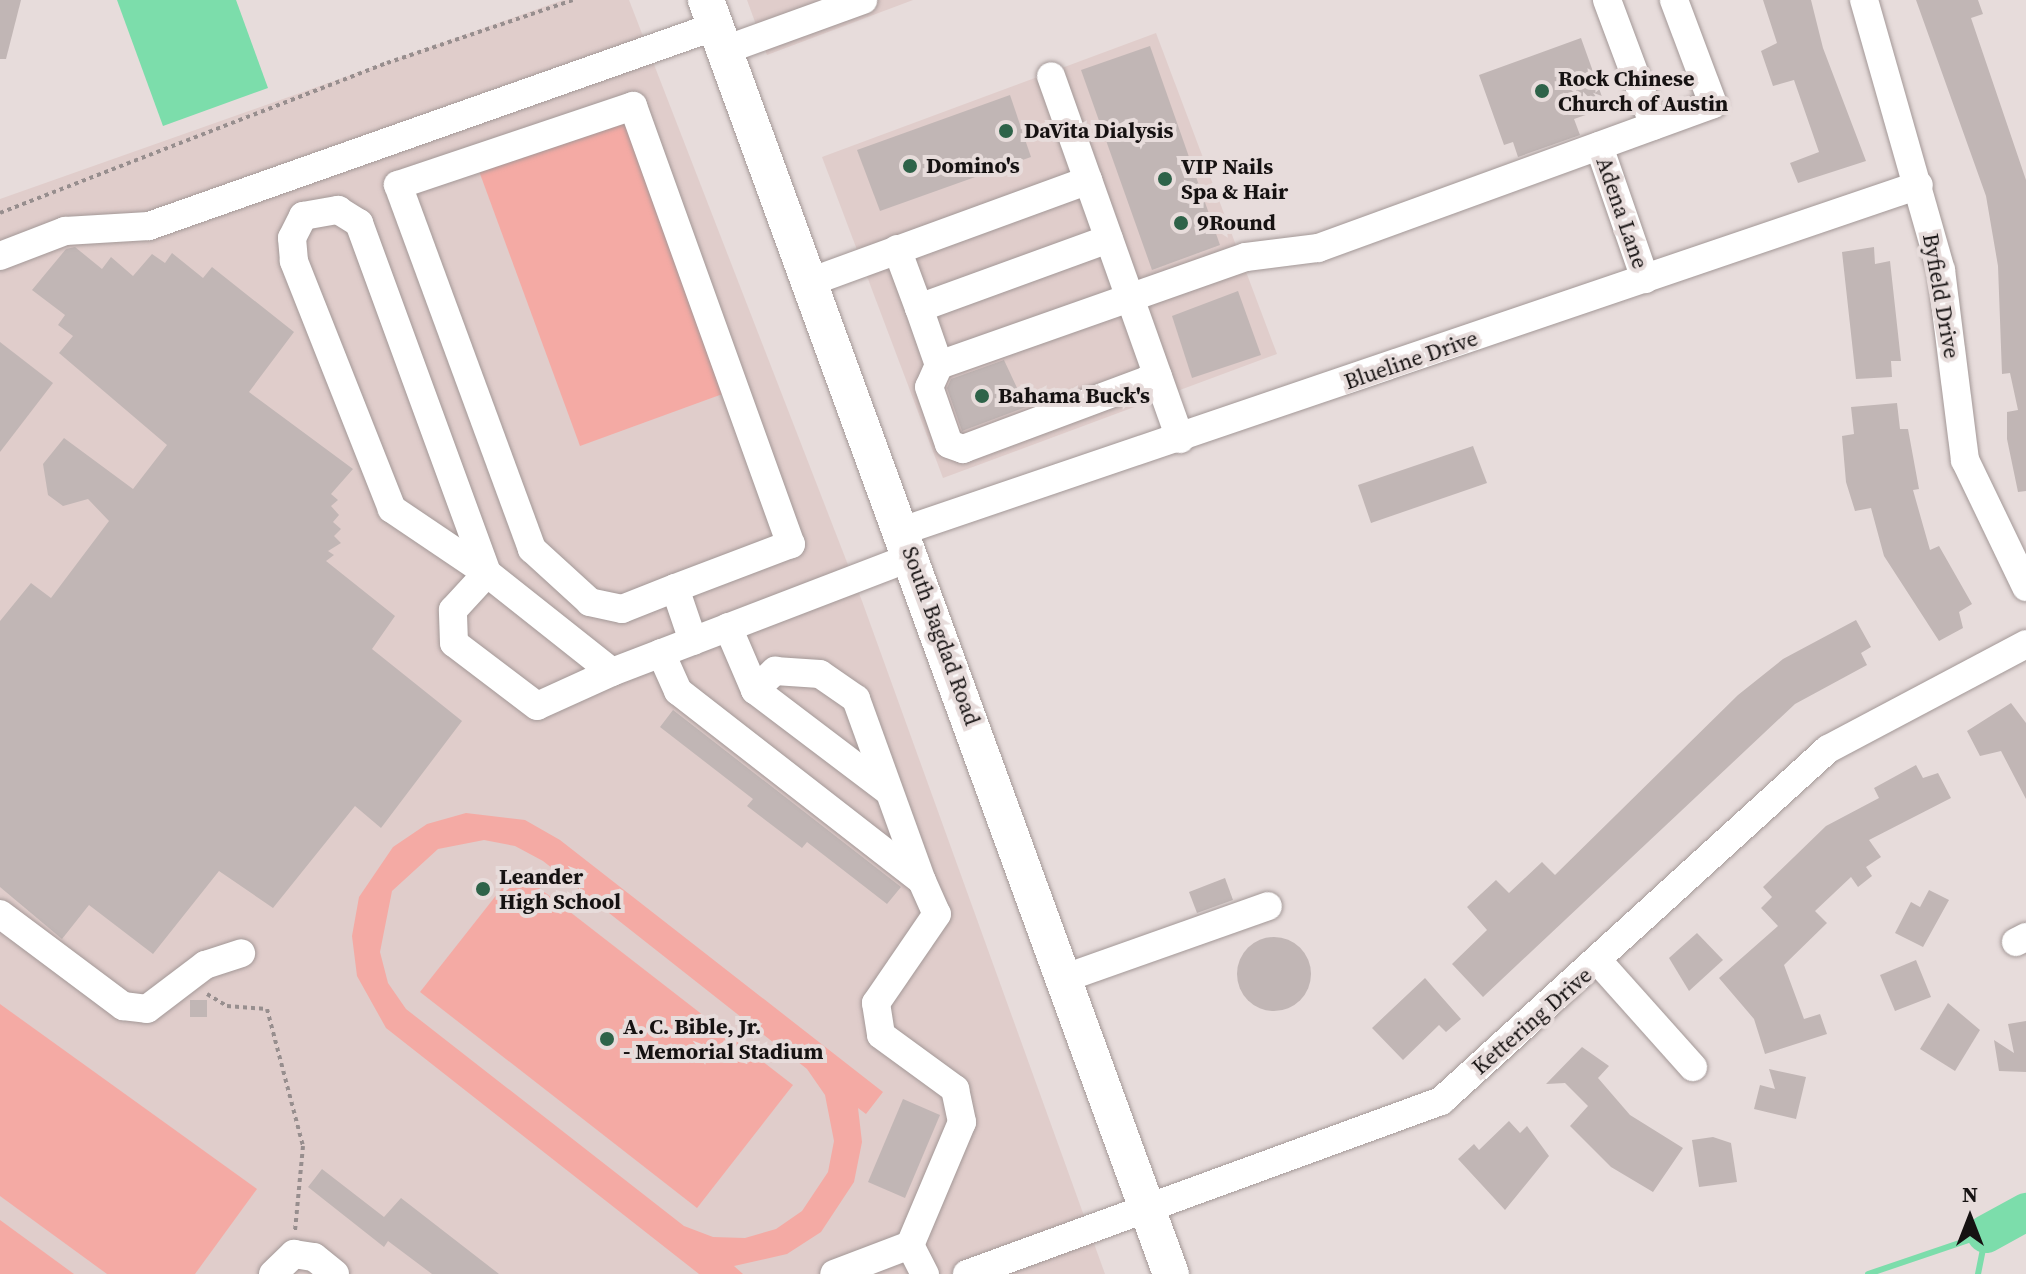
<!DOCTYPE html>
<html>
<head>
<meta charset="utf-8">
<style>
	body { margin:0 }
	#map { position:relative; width:2026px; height:1274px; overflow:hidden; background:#e7dcdb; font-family:"Source Serif 4",serif }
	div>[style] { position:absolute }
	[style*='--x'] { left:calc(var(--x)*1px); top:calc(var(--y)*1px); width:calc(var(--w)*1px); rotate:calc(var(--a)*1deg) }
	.built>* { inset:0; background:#e0cdcb }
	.green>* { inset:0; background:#f4aaa4 }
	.water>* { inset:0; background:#7cddab }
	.stream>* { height:6px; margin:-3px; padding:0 3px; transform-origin:3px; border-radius:3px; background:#7cddab }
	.river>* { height:38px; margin:-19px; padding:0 19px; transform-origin:19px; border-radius:19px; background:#7cddab }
	.building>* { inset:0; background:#c1b6b5 }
	.round { border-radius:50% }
	.path>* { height:4px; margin-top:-2px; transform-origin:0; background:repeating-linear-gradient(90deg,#978e8e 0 4px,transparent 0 8px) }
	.roads { filter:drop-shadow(0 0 2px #a39897) drop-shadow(0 0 2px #a39897) }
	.minor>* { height:28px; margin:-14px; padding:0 14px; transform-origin:14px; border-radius:14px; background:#fff }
	.major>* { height:36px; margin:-18px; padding:0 18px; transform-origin:18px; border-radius:18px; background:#fff }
	.dots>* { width:22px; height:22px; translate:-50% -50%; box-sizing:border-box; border:4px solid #e7dcdb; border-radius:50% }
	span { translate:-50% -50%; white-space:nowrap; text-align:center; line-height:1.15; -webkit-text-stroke:8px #e7dcdb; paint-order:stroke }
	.poi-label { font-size:22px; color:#161212; font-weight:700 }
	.left { translate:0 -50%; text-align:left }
	.street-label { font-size:22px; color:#161212 }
	.north { position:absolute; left:1930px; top:1178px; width:80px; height:80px; -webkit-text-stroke:6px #e7dcdb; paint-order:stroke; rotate:0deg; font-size:22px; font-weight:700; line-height:32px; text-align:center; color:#161212 }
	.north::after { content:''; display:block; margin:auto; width:28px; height:36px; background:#161212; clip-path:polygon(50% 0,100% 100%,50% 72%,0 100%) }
</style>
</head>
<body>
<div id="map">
	<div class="built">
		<i style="clip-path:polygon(563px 0,629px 0,862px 601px,1105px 1274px,0 1274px,0 199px)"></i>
		<i style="clip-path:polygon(747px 0,913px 0,767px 55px)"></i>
		<i style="clip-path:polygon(1156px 33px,1277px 354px,943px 478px,822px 157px)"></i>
	</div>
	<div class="green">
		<i style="clip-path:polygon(627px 118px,728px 392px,580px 446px,479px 171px)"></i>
		<i style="clip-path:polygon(evenodd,466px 813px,525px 820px,560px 840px,883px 1092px,866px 1114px,858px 1108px,862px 1142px,854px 1182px,821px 1232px,787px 1254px,734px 1266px,743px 1274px,699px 1274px,386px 1028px,357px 976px,352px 936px,359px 897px,393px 847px,427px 824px,466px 813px,484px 840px,515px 846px,543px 861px,807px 1069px,825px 1095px,834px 1141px,828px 1172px,802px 1211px,776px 1229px,745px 1238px,713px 1237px,684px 1226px,406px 1009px,388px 983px,380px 952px,392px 891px,438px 849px,484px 840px)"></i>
		<i style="clip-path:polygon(516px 870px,793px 1085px,697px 1208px,420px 992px)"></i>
		<i style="clip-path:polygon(0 1004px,257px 1189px,195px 1274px,107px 1274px,0 1196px)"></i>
		<i style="clip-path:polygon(0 1220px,74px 1274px,0 1274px)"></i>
	</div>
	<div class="water">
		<i style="clip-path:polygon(117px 0,236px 0,268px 88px,163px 126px)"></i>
	</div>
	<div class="stream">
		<i style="--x:1868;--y:1274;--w:125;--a:-18.7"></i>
		<i style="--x:1978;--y:1274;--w:41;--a:-78.7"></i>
	</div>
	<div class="river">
		<i style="--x:1986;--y:1234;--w:46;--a:-28.8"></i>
	</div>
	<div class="building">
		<i style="clip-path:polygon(0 0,21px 0,6px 59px,0 59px)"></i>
		<i style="clip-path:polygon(1763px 0,1811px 0,1823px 48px,1866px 161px,1798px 183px,1790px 163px,1819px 152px,1794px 80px,1773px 86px,1761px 51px,1777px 43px)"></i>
		<i style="clip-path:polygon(1916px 0,1978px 0,1983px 14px,1971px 18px,2026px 180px,2026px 491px,2018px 492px,2007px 439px,2007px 412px,2018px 410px,2010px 373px,2002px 374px,1998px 266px,1986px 196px)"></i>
		<i style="clip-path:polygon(1581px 38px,1606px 108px,1574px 119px,1580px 135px,1518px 157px,1513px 142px,1504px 145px,1479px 75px)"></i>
		<i style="clip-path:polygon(1150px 46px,1220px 245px,1152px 270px,1081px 70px)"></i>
		<i style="clip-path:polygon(1010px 95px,1031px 157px,880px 211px,857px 150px)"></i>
		<i style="clip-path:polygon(75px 247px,102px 269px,111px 257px,133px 276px,152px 254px,165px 263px,172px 253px,203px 278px,212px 267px,294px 332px,249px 392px,353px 469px,331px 494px,338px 500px,331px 506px,339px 515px,333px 522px,341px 529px,334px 536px,341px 543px,328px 551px,334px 555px,326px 561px,395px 616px,372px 649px,462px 721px,381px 828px,355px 806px,273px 908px,219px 871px,153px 954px,89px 905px,62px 939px,0 887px,0 621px,31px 583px,51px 598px,109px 521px,88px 499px,63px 506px,48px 495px,43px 464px,64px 438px,133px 489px,167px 445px,59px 353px,73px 336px,58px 325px,65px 315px,32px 290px,66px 249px)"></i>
		<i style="clip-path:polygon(1874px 247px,1875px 264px,1890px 261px,1901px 361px,1891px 361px,1892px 377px,1856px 379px,1842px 252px)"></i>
		<i style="clip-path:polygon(1238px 291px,1261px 355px,1192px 378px,1172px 316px)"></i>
		<i style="clip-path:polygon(0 342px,53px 383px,0 452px)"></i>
		<i style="clip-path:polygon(1004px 360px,1026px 407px,962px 431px,947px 388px,951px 379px)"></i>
		<i style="clip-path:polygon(1897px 403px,1900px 429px,1908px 429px,1919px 489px,1913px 490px,1930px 550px,1939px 546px,1972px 604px,1959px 612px,1963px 628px,1939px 641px,1884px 556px,1871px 508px,1855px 511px,1846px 482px,1842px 436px,1854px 434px,1851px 407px)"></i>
		<i style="clip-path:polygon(1473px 446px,1487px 483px,1371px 523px,1358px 485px)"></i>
		<i style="clip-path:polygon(1856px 620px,1871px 647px,1861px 653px,1867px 665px,1795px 704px,1483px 997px,1452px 964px,1487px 930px,1467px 907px,1496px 880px,1509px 893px,1542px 862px,1555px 875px,1738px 695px,1783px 659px)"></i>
		<i style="clip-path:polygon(2011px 703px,2026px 723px,2026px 799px,2001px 751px,1980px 756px,1967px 731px)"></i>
		<i style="clip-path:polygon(673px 710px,901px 887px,887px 904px,807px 842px,802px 848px,747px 806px,753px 799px,660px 727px)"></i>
		<i style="clip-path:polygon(1916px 765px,1923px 778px,1938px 773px,1951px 798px,1869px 840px,1881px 857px,1866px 867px,1872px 876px,1858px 887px,1851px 877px,1815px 911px,1827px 923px,1784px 965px,1804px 1019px,1820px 1014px,1827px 1034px,1765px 1054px,1754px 1019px,1719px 978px,1778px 926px,1761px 908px,1772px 897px,1763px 887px,1826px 826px,1879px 798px,1874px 788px)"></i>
		<i style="clip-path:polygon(1225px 878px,1233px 900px,1197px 913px,1189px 892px)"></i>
		<i style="clip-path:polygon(1929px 890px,1949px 900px,1923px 947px,1895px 933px,1911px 902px,1920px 907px)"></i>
		<i style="clip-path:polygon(1697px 933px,1723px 960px,1689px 991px,1669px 958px)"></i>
		<i class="round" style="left:1237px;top:937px;width:74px;height:74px"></i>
		<i style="clip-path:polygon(1916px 960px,1931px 997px,1895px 1011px,1880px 975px)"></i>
		<i style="clip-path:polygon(1425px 978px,1461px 1019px,1446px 1032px,1439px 1025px,1403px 1060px,1372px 1028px)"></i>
		<i style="clip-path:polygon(190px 1000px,207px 1000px,207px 1017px,190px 1017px)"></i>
		<i style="clip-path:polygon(1948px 1003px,1980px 1030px,1955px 1071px,1920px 1049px)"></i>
		<i style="clip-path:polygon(2026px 1021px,2026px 1072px,1999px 1071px,1994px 1040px,2014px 1053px,2008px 1024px)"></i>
		<i style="clip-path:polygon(1582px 1047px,1609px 1066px,1598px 1078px,1630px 1115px,1683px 1148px,1653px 1192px,1611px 1167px,1570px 1126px,1588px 1106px,1565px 1083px,1546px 1084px)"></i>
		<i style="clip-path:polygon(1769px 1069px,1806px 1077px,1796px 1119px,1754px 1109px,1760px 1085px,1775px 1089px)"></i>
		<i style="clip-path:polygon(903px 1099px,940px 1115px,905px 1198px,868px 1182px)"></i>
		<i style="clip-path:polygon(1509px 1121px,1520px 1133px,1527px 1126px,1549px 1156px,1505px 1210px,1458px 1159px,1474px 1144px,1479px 1150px)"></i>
		<i style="clip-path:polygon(1713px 1137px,1731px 1143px,1737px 1182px,1699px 1187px,1692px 1140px)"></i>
		<i style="clip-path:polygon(322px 1169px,384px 1217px,401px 1198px,499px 1274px,432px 1274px,388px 1241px,384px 1247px,308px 1187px)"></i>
	</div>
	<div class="path">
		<i style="--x:0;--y:213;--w:415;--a:-21.2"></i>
		<i style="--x:387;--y:63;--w:196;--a:-18.7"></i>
		<i style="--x:207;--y:994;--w:23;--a:31"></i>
		<i style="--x:227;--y:1006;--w:40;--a:4.3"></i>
		<i style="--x:267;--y:1009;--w:142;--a:75.3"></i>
		<i style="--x:303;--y:1146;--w:85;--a:95.4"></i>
	</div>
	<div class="roads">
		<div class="minor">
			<i style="--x:1607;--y:0;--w:134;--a:69.5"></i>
			<i style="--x:1864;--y:0;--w:281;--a:74.1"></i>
			<i style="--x:1941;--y:270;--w:192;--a:82.8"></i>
			<i style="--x:1965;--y:460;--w:141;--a:64.3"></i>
			<i style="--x:725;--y:50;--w:147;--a:-19.9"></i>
			<i style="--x:1599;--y:146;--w:141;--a:70.9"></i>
			<i style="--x:1088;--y:180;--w:275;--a:70.4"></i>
			<i style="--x:897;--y:249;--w:63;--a:69.6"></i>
			<i style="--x:919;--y:308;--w:202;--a:-20"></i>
			<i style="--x:0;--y:256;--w:70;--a:-21"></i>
			<i style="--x:65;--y:231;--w:84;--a:-3.4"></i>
			<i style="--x:149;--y:226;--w:601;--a:-19.43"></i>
			<i style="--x:810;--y:282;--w:296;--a:-20.1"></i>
			<i style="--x:1088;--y:180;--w:110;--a:-109.6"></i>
			<i style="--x:919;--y:308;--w:60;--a:70.7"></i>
			<i style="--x:939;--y:365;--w:325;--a:-19.4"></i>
			<i style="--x:1246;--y:257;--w:73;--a:-7.1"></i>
			<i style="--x:1318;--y:248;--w:420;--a:-20"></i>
			<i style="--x:1713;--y:104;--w:111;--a:-110.6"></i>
			<i style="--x:939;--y:365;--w:24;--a:114"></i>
			<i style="--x:929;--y:387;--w:60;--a:70.7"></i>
			<i style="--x:949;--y:444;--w:15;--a:20"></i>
			<i style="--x:963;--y:449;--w:208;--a:-20.5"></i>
			<i style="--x:902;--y:531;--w:1074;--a:-18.79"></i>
			<i style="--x:675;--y:588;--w:57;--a:158.4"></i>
			<i style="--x:622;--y:609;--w:33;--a:-168"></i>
			<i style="--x:590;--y:602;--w:79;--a:-137.6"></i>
			<i style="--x:532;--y:549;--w:388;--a:-110.2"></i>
			<i style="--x:398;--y:185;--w:248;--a:-18.6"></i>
			<i style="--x:633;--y:106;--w:466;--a:70.2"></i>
			<i style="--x:791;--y:544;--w:124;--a:159.2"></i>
			<i style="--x:675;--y:588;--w:56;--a:71.2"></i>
			<i style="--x:728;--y:627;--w:69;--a:66.8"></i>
			<i style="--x:755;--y:690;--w:167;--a:37.2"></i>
			<i style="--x:661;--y:653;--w:42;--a:65.9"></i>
			<i style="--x:678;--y:691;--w:309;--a:37.9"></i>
			<i style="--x:922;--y:881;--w:36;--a:66"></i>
			<i style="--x:937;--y:914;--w:108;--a:124.4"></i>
			<i style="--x:876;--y:1003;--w:32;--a:81"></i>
			<i style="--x:881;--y:1035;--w:92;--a:36.1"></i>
			<i style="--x:955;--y:1089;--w:34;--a:78"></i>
			<i style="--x:962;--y:1122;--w:134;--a:112.9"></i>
			<i style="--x:910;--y:1245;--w:81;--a:159.1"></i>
			<i style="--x:612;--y:672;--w:82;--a:155.6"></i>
			<i style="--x:537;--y:706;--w:104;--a:-142.8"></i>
			<i style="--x:454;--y:643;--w:33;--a:-92"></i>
			<i style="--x:453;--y:610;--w:50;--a:-47.4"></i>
			<i style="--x:487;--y:573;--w:115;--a:-146"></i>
			<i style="--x:392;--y:509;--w:267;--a:-111.6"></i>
			<i style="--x:294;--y:261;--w:23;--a:-95"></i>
			<i style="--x:292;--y:238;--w:25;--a:-63"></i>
			<i style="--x:303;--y:216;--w:36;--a:-10"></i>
			<i style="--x:338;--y:210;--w:25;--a:32"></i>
			<i style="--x:359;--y:223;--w:373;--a:69.9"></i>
			<i style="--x:487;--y:573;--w:159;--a:38.4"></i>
			<i style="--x:612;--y:672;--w:321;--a:-21"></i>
			<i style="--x:755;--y:690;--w:28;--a:-44"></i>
			<i style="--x:775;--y:671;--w:45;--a:3.8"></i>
			<i style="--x:820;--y:674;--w:44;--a:34.8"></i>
			<i style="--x:856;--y:699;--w:191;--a:70.1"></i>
			<i style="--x:0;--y:914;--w:154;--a:36.8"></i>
			<i style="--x:123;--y:1006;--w:24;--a:7"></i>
			<i style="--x:147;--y:1009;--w:73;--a:-37.2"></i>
			<i style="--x:205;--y:965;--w:38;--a:-18"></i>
			<i style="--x:2016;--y:942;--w:11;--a:-27"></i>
			<i style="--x:1599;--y:962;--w:141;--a:48.2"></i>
			<i style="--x:1068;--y:977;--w:212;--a:-19.5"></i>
			<i style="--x:910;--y:1245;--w:33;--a:63"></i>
			<i style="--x:273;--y:1274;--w:29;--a:-44"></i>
			<i style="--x:294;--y:1254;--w:20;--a:9"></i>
			<i style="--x:314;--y:1257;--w:27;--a:39"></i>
			<i style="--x:967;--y:1274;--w:505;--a:-20.05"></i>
			<i style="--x:1441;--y:1101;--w:523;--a:-42.29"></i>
			<i style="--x:1828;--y:749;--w:224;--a:-27.9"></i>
		</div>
		<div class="major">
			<i style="--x:706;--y:0;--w:1356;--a:69.95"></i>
		</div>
	</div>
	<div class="dots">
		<i style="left:1542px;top:91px;background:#2e6349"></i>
		<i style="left:1006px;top:131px;background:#2e6349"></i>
		<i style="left:910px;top:166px;background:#2e6349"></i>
		<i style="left:1165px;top:179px;background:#2e6349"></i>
		<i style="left:1181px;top:223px;background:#2e6349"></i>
		<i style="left:982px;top:396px;background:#2e6349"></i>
		<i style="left:483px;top:889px;background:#2e6349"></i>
		<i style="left:607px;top:1039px;background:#2e6349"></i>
	</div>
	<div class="poi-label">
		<span class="left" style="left:1558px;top:91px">Rock Chinese<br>Church of Austin</span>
		<span class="left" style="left:1024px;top:131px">DaVita Dialysis</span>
		<span class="left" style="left:926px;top:166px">Domino's</span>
		<span class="left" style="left:1181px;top:179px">VIP Nails<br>Spa &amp; Hair</span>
		<span class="left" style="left:1197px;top:223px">9Round</span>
		<span class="left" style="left:998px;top:396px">Bahama Buck's</span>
		<span class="left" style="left:499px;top:889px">Leander<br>High School</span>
		<span class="left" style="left:623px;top:1039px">A. C. Bible, Jr.<br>- Memorial Stadium</span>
	</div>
	<div class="street-label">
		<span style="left:1622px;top:213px;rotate:71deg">Adena Lane</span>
		<span style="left:1941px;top:296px;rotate:80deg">Byfield Drive</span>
		<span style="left:1411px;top:360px;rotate:-19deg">Blueline Drive</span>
		<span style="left:941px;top:636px;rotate:70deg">South Bagdad Road</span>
		<span style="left:1532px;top:1021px;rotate:-41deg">Kettering Drive</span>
	</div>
	<div class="north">N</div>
</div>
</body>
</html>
